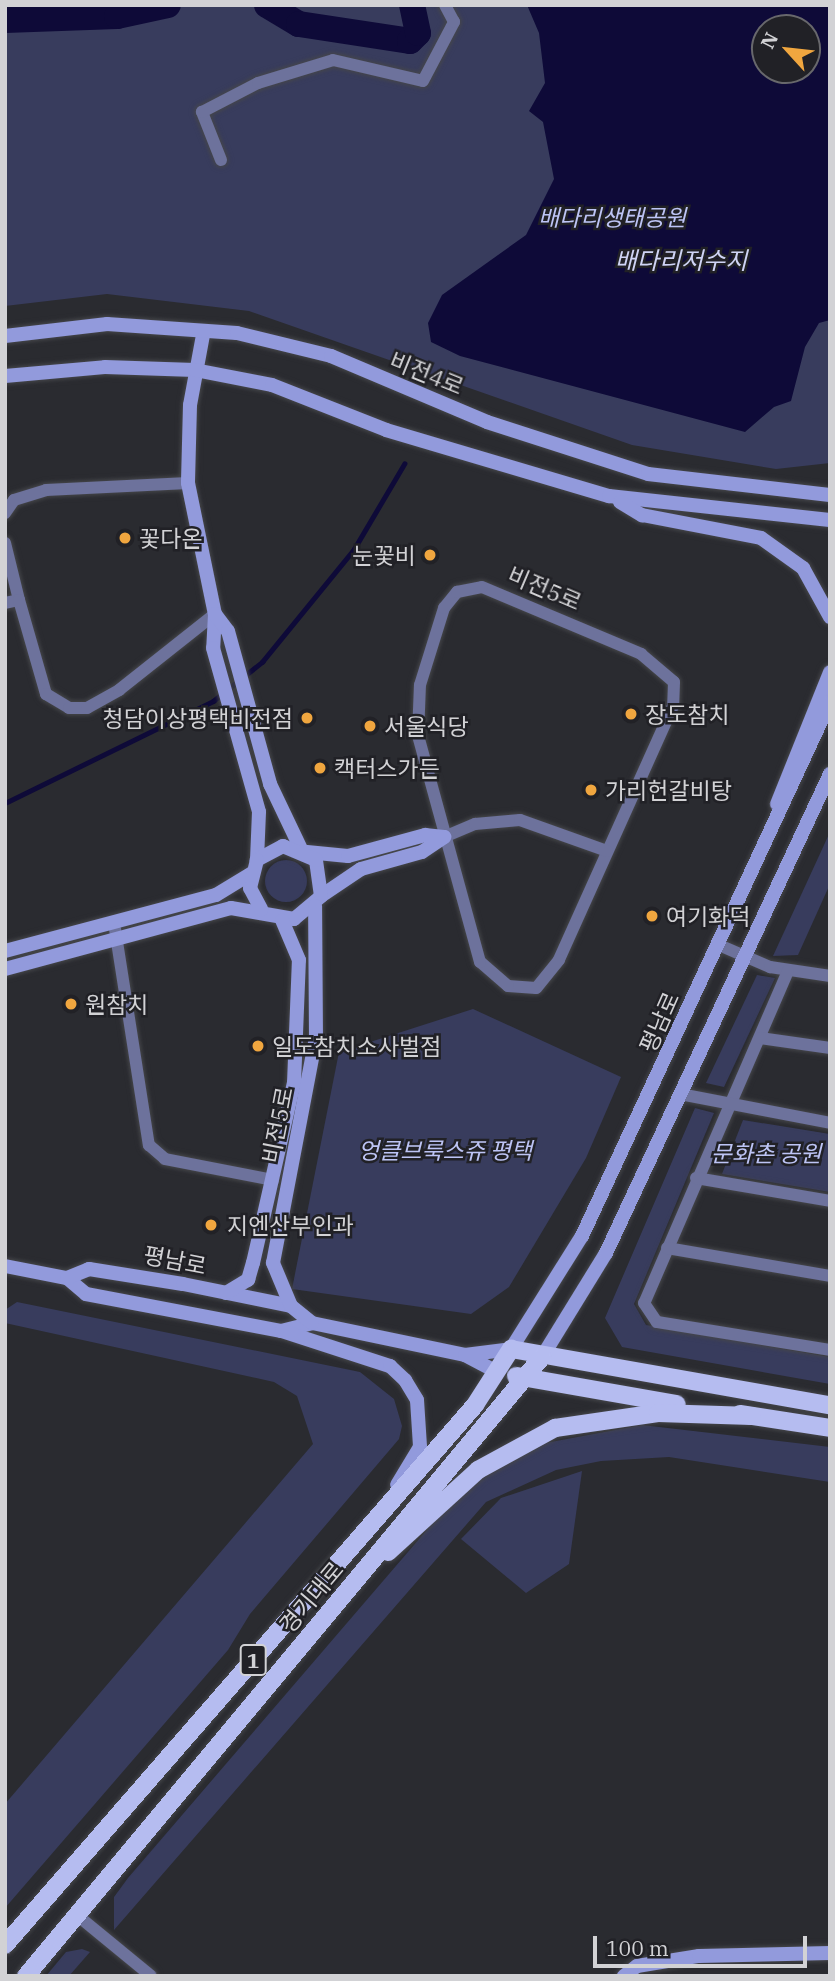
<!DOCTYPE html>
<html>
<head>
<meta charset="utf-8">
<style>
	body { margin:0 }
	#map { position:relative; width:835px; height:1981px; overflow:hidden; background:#2a2b30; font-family:"IBM Plex Serif","Noto Sans KR",serif }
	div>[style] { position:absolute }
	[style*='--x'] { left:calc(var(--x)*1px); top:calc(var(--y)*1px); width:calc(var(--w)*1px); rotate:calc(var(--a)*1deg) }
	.green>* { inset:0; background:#383c5d }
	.round { border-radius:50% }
	.water>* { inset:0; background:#0e0a38 }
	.stream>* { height:4.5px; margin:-2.25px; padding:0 2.25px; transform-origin:2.25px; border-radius:2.25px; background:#0e0a38 }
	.river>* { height:26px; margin:-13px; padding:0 13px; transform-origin:13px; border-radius:13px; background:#0e0a38 }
	.roads { filter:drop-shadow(0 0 2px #45464a) drop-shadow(0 0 2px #45464a) }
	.street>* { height:12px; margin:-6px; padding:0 6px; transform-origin:6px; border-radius:6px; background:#6d729c }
	.secondary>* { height:14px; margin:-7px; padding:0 7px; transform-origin:7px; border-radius:7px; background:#929adc }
	.primary>* { height:18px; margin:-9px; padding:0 9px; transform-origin:9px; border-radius:9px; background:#b5bcf0 }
	.dots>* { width:19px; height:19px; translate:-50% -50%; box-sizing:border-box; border:4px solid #212126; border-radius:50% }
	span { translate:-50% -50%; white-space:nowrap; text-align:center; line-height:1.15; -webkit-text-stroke:5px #212126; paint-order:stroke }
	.shield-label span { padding:2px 5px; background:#212126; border:2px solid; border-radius:5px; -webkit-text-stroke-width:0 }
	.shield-label { font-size:21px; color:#d2d2d5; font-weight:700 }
	.park-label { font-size:23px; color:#bdc4f5; font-style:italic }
	.street-label { font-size:23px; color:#d2d2d5 }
	.poi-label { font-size:23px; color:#d2d2d5 }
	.left { translate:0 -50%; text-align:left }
	.right { translate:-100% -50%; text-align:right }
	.water-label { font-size:24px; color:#cfd4f5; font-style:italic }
	.frame { position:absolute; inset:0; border:7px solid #d2d2d5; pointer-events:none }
	.north { position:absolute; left:751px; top:14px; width:70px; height:70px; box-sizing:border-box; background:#212126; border:2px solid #68686c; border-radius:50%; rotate:297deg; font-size:19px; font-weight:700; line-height:28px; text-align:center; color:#d2d2d5 }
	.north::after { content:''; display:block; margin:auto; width:24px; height:32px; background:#f0a63f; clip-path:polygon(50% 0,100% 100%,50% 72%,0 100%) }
	.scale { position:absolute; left:593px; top:1936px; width:214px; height:32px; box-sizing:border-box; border:4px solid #d2d2d5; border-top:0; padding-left:9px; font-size:21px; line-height:24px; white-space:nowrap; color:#d2d2d5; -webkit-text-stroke:5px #212126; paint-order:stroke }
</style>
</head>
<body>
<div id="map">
	<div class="green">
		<i style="clip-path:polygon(evenodd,5px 5px,830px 5px,830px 463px,776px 469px,632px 445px,249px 311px,107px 294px,5px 306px,5px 5px,765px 28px,807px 28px,807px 70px,765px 70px,765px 28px)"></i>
		<i style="clip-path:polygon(830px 832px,830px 884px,798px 955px,773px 956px)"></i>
		<i class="round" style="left:265px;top:860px;width:42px;height:42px"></i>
		<i style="clip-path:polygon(757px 975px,775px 978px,724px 1087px,706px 1083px)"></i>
		<i style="clip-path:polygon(473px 1009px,621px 1077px,586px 1158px,509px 1287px,471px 1314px,292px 1289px,339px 1052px)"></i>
		<i style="clip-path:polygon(695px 1108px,714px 1113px,634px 1304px,646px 1325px,830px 1357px,830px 1384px,622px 1347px,605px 1318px)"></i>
		<i style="clip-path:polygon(743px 1120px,830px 1134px,830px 1192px,722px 1174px)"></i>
		<i style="clip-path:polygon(17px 1302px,360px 1372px,394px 1399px,402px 1426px,399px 1439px,250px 1614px,228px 1650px,5px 1908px,5px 1804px,313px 1444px,297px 1396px,274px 1382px,5px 1323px,5px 1310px)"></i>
		<i style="clip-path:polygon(642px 1425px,830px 1447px,830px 1482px,669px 1457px,601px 1461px,556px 1470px,486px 1502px,114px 1930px,114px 1897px,128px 1878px,444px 1510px,499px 1465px,540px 1444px)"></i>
		<i style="clip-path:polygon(582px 1471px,569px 1564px,526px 1593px,461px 1539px,501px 1498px)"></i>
		<i style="clip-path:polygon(82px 1949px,90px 1952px,69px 1976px,46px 1976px,66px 1952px)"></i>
	</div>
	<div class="water">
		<i style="clip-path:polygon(evenodd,527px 5px,830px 5px,830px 320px,819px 323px,805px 347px,791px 401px,774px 407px,745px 432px,460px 356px,431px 342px,428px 323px,442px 295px,526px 235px,554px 179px,543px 122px,529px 111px,545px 83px,539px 33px,527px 5px,765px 28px,807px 28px,807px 70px,765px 70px,765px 28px)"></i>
	</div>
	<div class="stream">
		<i style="--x:5;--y:803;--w:232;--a:-26.1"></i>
		<i style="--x:213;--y:701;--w:63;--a:-38.5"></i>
		<i style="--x:262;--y:662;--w:146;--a:-50.8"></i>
		<i style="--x:354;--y:549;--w:99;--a:-59.5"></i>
	</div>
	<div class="river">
		<i style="--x:267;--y:5;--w:37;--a:31"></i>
		<i style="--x:299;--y:24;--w:112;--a:8.7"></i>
		<i style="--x:410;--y:41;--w:11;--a:-45"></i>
		<i style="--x:418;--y:33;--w:29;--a:-102"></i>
		<i style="--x:5;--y:20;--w:112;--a:-2"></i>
		<i style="--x:117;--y:16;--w:52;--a:-12.2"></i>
	</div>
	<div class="roads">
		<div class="street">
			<i style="--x:221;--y:160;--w:52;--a:-111.6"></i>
			<i style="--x:202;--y:112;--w:63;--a:-27.4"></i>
			<i style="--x:258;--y:83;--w:78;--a:-17"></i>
			<i style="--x:333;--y:60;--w:92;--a:13.1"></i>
			<i style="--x:423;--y:81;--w:67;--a:-62.3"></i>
			<i style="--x:454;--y:22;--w:19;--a:-118"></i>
			<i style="--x:5;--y:513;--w:16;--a:-55"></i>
			<i style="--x:14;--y:500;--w:34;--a:-17"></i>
			<i style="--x:46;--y:490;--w:142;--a:-2.8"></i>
			<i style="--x:5;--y:543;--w:59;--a:76.2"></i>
			<i style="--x:19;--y:600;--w:14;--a:168"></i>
			<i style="--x:482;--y:587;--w:173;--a:22.8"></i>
			<i style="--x:641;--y:654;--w:43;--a:40.3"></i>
			<i style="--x:674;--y:682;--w:24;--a:92"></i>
			<i style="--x:673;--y:706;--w:278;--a:114.2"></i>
			<i style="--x:559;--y:960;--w:36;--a:129"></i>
			<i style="--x:536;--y:988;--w:28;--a:-176"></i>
			<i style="--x:508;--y:986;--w:37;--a:-139"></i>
			<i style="--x:480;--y:962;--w:234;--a:-105.3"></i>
			<i style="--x:418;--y:736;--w:51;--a:-87.8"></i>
			<i style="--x:420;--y:685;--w:81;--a:-72.7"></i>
			<i style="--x:444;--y:608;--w:21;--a:-51"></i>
			<i style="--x:457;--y:592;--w:25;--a:-11"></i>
			<i style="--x:19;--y:600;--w:98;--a:74"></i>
			<i style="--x:46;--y:694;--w:27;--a:31"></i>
			<i style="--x:69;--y:708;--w:18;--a:0"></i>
			<i style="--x:87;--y:708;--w:37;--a:-29"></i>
			<i style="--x:119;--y:690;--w:122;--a:-38.4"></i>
			<i style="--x:444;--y:837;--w:34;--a:-23"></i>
			<i style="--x:475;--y:824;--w:45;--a:-5.1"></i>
			<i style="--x:520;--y:820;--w:92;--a:19.6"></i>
			<i style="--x:115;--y:929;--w:219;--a:81.1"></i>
			<i style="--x:149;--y:1145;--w:21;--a:41"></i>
			<i style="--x:165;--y:1159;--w:110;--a:11"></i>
			<i style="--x:719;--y:945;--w:56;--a:23.3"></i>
			<i style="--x:770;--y:967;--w:61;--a:8.5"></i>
			<i style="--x:788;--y:971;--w:362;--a:113.4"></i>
			<i style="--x:644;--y:1303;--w:23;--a:56"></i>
			<i style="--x:657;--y:1322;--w:175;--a:9.2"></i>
			<i style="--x:760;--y:1038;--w:71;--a:8.1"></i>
			<i style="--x:680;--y:1094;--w:153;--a:10.9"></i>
			<i style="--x:696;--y:1178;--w:136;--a:9.7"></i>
			<i style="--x:667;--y:1248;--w:165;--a:9.7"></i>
			<i style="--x:78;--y:1916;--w:94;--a:39.4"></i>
		</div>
		<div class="secondary">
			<i style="--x:203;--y:335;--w:71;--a:100.5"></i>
			<i style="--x:190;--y:405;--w:78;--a:91.5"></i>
			<i style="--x:188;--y:483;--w:134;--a:78.4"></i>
			<i style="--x:215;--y:614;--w:34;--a:93"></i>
			<i style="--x:213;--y:648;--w:170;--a:74.3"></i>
			<i style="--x:259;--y:812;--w:48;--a:92.4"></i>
			<i style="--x:5;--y:336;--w:103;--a:-6.7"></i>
			<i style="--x:107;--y:324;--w:130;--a:4"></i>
			<i style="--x:237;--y:333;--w:97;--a:13.7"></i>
			<i style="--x:331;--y:356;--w:169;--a:22.9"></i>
			<i style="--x:487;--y:422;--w:169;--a:17.9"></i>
			<i style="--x:648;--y:474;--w:183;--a:6.6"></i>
			<i style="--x:5;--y:376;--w:100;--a:-5.1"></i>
			<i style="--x:105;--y:367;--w:90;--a:1.9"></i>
			<i style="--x:195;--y:370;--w:78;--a:11"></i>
			<i style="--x:272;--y:385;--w:123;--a:21.5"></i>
			<i style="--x:386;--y:430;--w:233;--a:16.5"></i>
			<i style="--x:609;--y:496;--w:222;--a:6.2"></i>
			<i style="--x:620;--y:502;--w:26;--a:31"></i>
			<i style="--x:642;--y:515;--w:121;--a:10.9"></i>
			<i style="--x:761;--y:538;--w:52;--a:35.5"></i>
			<i style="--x:803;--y:568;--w:56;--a:61.1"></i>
			<i style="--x:215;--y:614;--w:21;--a:53"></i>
			<i style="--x:228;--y:631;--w:159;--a:74.6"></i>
			<i style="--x:270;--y:784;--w:72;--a:64.5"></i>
			<i style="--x:777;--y:804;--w:142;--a:-68.1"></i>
			<i style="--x:307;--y:852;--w:41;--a:5.6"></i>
			<i style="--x:348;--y:856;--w:80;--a:-15.3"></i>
			<i style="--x:425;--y:835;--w:19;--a:6"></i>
			<i style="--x:321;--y:896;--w:48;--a:-34"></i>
			<i style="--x:361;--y:869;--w:63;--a:-15.6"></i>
			<i style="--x:422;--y:852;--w:27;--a:-34"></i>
			<i style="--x:5;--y:951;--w:218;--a:-14.9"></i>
			<i style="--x:216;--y:895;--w:42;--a:-31.4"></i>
			<i style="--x:5;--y:969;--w:234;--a:-15.1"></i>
			<i style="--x:231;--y:908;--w:64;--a:9.9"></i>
			<i style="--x:294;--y:919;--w:35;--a:-40"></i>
			<i style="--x:321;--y:896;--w:36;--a:-98"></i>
			<i style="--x:316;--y:860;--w:36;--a:-157"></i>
			<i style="--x:283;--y:846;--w:30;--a:152"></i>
			<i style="--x:257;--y:860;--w:29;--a:104"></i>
			<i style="--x:250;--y:888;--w:24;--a:62"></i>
			<i style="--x:5;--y:1266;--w:63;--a:11"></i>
			<i style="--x:67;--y:1278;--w:25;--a:40"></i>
			<i style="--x:86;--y:1294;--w:198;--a:10.7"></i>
			<i style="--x:281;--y:1331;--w:32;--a:-14"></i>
			<i style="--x:312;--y:1323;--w:156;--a:11.8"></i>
			<i style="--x:465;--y:1355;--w:36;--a:28"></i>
			<i style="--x:67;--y:1278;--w:24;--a:-22"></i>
			<i style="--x:89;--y:1269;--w:95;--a:9.1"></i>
			<i style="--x:183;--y:1284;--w:110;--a:11.5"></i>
			<i style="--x:291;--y:1306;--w:27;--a:39"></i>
			<i style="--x:226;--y:1293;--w:26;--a:-31"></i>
			<i style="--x:248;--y:1280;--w:18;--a:-74"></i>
			<i style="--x:253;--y:1263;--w:185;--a:-77.2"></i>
			<i style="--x:294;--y:1083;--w:123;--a:-87.7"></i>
			<i style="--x:299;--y:960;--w:43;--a:-113"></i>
			<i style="--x:291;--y:1306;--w:47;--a:-112.7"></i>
			<i style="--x:273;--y:1263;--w:229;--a:-79.2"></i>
			<i style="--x:316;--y:1038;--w:132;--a:-90.4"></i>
			<i style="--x:282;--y:1331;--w:114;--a:18"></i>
			<i style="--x:390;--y:1366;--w:21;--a:43"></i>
			<i style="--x:405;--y:1380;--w:23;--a:59"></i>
			<i style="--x:417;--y:1400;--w:47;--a:86.3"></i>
			<i style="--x:420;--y:1447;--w:44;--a:121.2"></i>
			<i style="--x:465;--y:1355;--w:46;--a:-7.4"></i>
			<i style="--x:511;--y:1349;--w:133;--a:-57.9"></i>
			<i style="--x:582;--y:1236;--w:589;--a:-65.09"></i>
			<i style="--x:542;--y:1357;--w:122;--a:-58.4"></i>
			<i style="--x:606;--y:1253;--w:529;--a:-64.94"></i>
			<i style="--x:624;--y:1976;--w:16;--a:-38"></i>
			<i style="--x:637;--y:1966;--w:63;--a:-9.2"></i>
			<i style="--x:699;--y:1956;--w:131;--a:-1.3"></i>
		</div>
		<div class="primary">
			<i style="--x:516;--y:1376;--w:163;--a:9.9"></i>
			<i style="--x:740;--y:1414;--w:91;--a:8.8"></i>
			<i style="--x:388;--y:1552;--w:122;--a:-42.3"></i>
			<i style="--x:478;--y:1470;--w:88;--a:-28.6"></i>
			<i style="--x:555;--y:1428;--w:104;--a:-8.3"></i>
			<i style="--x:658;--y:1413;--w:94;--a:1.8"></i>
			<i style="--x:5;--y:1945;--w:716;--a:-48.96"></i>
			<i style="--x:475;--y:1405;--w:67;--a:-57.3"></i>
			<i style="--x:511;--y:1349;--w:324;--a:10"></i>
			<i style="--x:26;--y:1976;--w:806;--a:-50.19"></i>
		</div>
	</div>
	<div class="dots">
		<i style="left:125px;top:538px;background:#f0a63f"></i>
		<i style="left:430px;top:555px;background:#f0a63f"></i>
		<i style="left:631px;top:714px;background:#f0a63f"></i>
		<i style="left:307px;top:718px;background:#f0a63f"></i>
		<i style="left:370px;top:726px;background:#f0a63f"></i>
		<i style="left:320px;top:768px;background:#f0a63f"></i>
		<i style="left:591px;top:790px;background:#f0a63f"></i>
		<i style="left:652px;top:916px;background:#f0a63f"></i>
		<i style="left:71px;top:1004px;background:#f0a63f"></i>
		<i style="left:258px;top:1046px;background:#f0a63f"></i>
		<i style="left:211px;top:1225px;background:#f0a63f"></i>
	</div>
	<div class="shield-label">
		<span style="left:253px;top:1660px">1</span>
	</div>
	<div class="park-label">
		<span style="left:612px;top:217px">배다리생태공원</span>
		<span style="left:445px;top:1150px">엉클브룩스쥬 평택</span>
		<span style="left:766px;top:1153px">문화촌 공원</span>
	</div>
	<div class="street-label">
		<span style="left:427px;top:373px;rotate:22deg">비전4로</span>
		<span style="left:545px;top:588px;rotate:23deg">비전5로</span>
		<span style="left:659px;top:1022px;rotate:-66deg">평남로</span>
		<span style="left:277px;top:1125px;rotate:-79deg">비전5로</span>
		<span style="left:175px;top:1260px;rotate:11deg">평남로</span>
		<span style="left:311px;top:1597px;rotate:-50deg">경기대로</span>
	</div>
	<div class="poi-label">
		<span class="left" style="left:139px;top:538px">꽃다온</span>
		<span class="right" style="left:416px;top:555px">눈꽃비</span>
		<span class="left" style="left:645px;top:714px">장도참치</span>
		<span class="right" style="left:293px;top:718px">청담이상평택비전점</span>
		<span class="left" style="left:384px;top:726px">서울식당</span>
		<span class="left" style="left:334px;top:768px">캑터스가든</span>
		<span class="left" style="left:605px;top:790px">가리헌갈비탕</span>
		<span class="left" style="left:666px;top:916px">여기화덕</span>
		<span class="left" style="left:85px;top:1004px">원참치</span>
		<span class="left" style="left:272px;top:1046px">일도참치소사벌점</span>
		<span class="left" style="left:227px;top:1225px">지엔산부인과</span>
	</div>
	<div class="water-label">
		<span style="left:681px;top:261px">배다리저수지</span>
	</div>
	<div class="frame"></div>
	<div class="north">N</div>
	<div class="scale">100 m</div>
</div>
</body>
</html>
